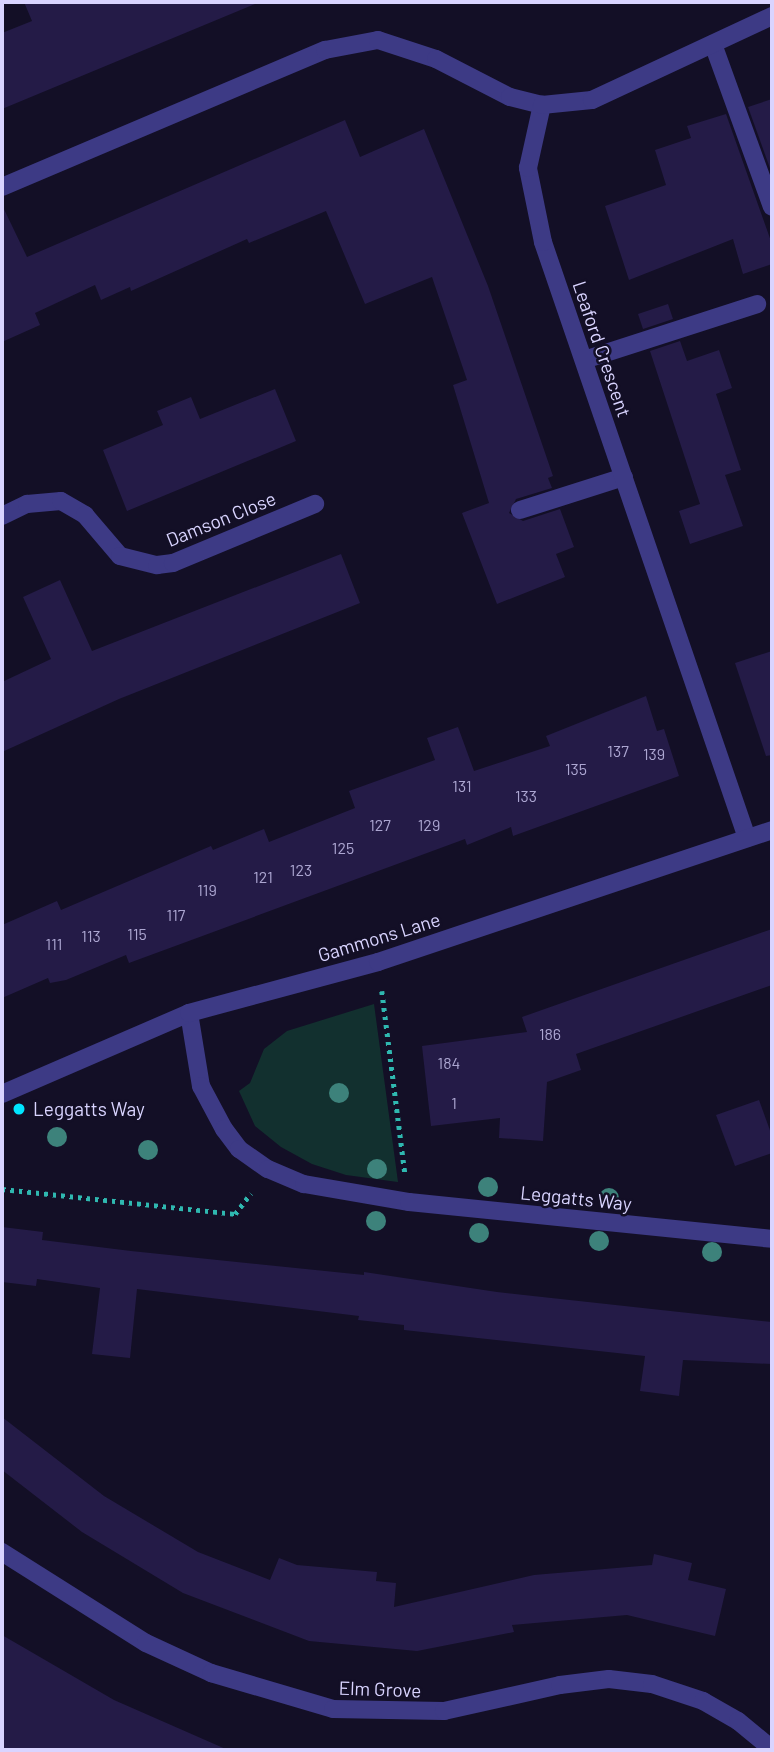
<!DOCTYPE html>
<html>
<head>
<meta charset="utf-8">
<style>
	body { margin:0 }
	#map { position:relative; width:774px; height:1752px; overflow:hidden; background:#130f26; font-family:Barlow,sans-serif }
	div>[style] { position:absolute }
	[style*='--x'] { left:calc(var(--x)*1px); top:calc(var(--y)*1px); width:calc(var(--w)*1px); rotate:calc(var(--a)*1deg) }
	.green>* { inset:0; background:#12302f }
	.building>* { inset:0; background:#241b47 }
	.path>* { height:4.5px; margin-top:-2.25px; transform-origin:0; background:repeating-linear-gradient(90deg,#2fb8b0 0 3.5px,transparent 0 8.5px) }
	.lane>* { height:18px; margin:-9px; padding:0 9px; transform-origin:9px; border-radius:9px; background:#3d3a85 }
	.street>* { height:18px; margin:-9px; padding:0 9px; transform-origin:9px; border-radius:9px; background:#3d3a85 }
	.trees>* { width:20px; height:20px; margin:-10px; border-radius:50%; background:#3d827b }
	.dots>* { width:19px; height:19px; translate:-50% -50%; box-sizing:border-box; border:4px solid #130f26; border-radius:50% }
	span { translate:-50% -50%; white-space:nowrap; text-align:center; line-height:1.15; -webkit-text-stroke:5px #130f26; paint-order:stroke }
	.number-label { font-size:16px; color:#aca6d1 }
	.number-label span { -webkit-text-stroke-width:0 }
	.street-label { font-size:19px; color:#d9d4ff }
	.poi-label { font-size:19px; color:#d9d4ff }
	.left { translate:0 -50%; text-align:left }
	.frame { position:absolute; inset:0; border:4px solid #d9d4ff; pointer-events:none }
</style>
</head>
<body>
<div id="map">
	<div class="green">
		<i style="clip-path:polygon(374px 1004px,398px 1182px,346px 1175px,312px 1164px,281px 1147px,255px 1126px,239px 1091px,250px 1083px,264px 1049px,287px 1031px)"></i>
	</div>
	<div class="building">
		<i style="clip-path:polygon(24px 2px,254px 2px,255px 4px,2px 109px,2px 33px,32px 21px)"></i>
		<i style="clip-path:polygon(772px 99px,772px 170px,771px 171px,748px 107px)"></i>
		<i style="clip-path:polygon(726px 114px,772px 244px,772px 264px,743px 274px,733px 239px,629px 280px,605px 206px,666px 185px,655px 150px,691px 138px,687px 126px)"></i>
		<i style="clip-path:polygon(345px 120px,360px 157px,424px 129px,488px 286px,553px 476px,548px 478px,552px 488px,516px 499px,509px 513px,523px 521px,560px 509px,574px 547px,556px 554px,565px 577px,497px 604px,462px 513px,489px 503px,453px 385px,467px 380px,432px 277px,365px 304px,326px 211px,249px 243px,247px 239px,131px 291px,130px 287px,101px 300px,95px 285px,35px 313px,40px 325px,2px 342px,2px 205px,27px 257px)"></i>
		<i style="clip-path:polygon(668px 304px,673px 319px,643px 329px,638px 314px)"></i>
		<i style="clip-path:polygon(680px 341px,687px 361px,719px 350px,732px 388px,716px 394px,741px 470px,725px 475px,743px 526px,690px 544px,679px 511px,700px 504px,650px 351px)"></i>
		<i style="clip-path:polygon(275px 389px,296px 441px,127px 511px,103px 450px,163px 425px,157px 411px,191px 397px,200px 419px)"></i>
		<i style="clip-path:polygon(341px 554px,360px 603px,119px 699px,2px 752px,2px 682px,51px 659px,23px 597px,60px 580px,92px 651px)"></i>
		<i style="clip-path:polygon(772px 651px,772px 755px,766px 756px,735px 663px)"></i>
		<i style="clip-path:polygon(646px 696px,657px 731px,664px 729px,679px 776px,513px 836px,511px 827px,467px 845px,465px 839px,129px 963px,126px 955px,66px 980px,50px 983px,48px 978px,2px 998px,2px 925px,57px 901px,61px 910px,211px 846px,213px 850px,264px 829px,269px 842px,355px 808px,349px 791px,435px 760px,427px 738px,458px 727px,474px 771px,550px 746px,546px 736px)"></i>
		<i style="clip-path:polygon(772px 929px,772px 985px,576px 1054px,581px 1070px,547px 1082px,543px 1141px,499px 1138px,500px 1118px,431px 1126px,422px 1046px,527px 1032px,522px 1017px)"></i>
		<i style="clip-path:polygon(759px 1100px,772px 1136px,772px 1153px,735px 1166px,716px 1115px)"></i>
		<i style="clip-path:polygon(2px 1227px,43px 1232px,42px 1240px,131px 1251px,364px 1275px,364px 1272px,497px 1292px,772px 1322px,772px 1364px,683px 1360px,679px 1396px,640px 1391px,645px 1356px,404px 1330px,404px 1325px,358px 1320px,359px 1316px,137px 1289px,130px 1358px,92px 1354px,100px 1288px,37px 1279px,36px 1286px,2px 1282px)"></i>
		<i style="clip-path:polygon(2px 1417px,104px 1496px,198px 1552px,270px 1580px,279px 1558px,297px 1565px,377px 1572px,376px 1581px,396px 1583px,394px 1607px,534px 1575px,652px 1565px,654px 1554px,692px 1563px,688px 1580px,726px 1589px,715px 1636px,627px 1615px,512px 1625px,514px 1632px,417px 1651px,309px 1641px,183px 1593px,82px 1532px,2px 1470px)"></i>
		<i style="clip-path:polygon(2px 1635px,114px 1700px,228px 1750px,2px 1750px)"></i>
	</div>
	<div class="path">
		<i style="--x:382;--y:991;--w:183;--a:82.8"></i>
		<i style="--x:2;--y:1189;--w:234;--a:6.1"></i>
		<i style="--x:235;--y:1214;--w:26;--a:-53"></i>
	</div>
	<div class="lane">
		<i style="--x:713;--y:44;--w:173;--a:70.1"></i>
		<i style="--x:584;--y:360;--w:182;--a:-17.9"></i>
		<i style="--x:520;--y:510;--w:109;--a:-17.6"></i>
	</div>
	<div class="street">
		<i style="--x:2;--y:187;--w:351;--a:-23"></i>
		<i style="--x:325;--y:50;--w:54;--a:-10.7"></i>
		<i style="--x:378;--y:40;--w:61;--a:18.1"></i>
		<i style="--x:436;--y:59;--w:83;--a:27.2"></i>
		<i style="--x:510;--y:97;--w:33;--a:14"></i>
		<i style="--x:2;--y:516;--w:28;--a:-26"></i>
		<i style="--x:27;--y:504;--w:34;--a:-5"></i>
		<i style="--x:61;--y:501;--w:28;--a:30"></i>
		<i style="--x:85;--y:515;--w:54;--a:49.5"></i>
		<i style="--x:120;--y:556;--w:38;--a:14"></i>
		<i style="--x:157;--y:565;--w:16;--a:-7"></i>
		<i style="--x:173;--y:563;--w:154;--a:-22.6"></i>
		<i style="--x:747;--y:838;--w:630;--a:-108.9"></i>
		<i style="--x:543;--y:242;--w:76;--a:-101.5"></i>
		<i style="--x:528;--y:168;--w:65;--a:-77.5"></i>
		<i style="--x:542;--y:105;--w:50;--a:-5.7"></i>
		<i style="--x:592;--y:100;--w:199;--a:-25"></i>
		<i style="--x:189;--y:1013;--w:74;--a:80.7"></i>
		<i style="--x:201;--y:1086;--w:49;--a:61.9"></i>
		<i style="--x:224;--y:1129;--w:25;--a:53"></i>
		<i style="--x:239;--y:1149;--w:35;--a:35"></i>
		<i style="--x:268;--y:1169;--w:39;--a:23"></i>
		<i style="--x:304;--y:1184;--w:107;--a:9.7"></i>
		<i style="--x:409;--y:1202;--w:365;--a:5.8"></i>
		<i style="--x:2;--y:1094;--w:204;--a:-23.4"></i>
		<i style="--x:189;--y:1013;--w:196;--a:-15.1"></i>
		<i style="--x:378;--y:962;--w:416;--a:-18.5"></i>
		<i style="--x:2;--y:1552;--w:170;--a:32.3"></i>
		<i style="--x:146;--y:1643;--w:72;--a:24.8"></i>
		<i style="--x:211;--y:1673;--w:127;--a:16.4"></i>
		<i style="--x:333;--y:1709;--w:111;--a:1"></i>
		<i style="--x:444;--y:1711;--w:119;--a:-12.6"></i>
		<i style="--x:560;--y:1685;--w:49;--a:-7"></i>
		<i style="--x:609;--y:1679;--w:43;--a:6.6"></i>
		<i style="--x:652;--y:1684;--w:54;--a:18.4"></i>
		<i style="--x:703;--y:1701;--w:40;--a:29.7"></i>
		<i style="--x:738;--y:1721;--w:44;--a:39.5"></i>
	</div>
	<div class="trees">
		<i style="left:339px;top:1093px"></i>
		<i style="left:57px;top:1137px"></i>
		<i style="left:148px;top:1150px"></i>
		<i style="left:377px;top:1169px"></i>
		<i style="left:488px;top:1187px"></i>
		<i style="left:609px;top:1198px"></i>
		<i style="left:376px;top:1221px"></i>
		<i style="left:479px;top:1233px"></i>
		<i style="left:599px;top:1241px"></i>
		<i style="left:712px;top:1252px"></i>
	</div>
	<div class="dots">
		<i style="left:19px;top:1109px;background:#00e5ff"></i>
	</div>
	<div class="number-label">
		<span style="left:618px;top:751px">137</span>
		<span style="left:654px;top:754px">139</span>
		<span style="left:576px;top:769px">135</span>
		<span style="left:462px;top:786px">131</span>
		<span style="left:526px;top:796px">133</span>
		<span style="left:380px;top:825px">127</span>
		<span style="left:429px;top:825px">129</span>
		<span style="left:343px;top:848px">125</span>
		<span style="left:301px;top:870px">123</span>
		<span style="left:263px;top:877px">121</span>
		<span style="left:207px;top:890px">119</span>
		<span style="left:176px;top:915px">117</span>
		<span style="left:137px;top:934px">115</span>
		<span style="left:91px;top:936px">113</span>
		<span style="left:54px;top:944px">111</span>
		<span style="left:550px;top:1034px">186</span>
		<span style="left:449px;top:1063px">184</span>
		<span style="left:454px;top:1103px">1</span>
	</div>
	<div class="street-label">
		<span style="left:602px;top:349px;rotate:71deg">Leaford Crescent</span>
		<span style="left:221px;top:519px;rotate:-22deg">Damson Close</span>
		<span style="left:379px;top:937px;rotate:-17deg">Gammons Lane</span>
		<span style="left:576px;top:1198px;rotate:6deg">Leggatts Way</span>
		<span style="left:380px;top:1689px;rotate:2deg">Elm Grove</span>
	</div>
	<div class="poi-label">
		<span class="left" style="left:33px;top:1109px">Leggatts Way</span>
	</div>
	<div class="frame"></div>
</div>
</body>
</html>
